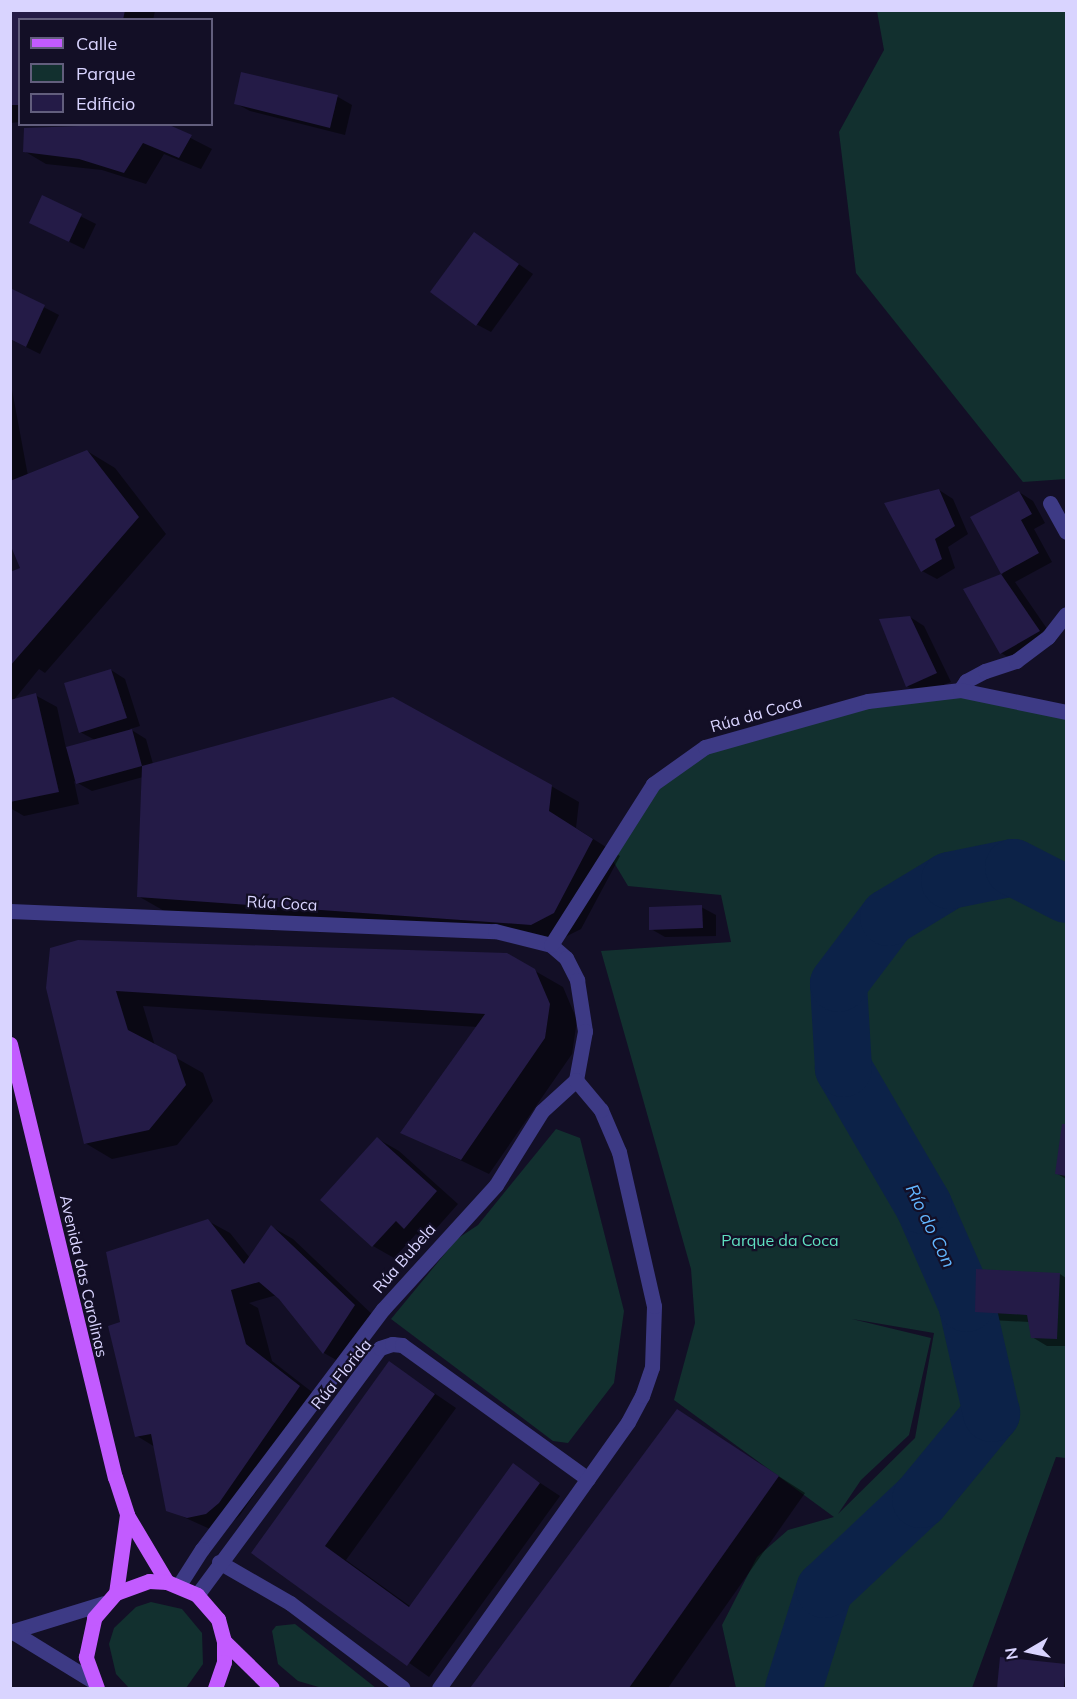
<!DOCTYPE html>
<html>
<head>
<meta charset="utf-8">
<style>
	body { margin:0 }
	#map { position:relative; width:1077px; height:1699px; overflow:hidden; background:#130f26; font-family:Mulish,sans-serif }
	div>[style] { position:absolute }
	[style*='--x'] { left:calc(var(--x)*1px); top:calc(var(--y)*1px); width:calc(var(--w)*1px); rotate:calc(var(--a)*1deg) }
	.green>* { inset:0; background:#12302f }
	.shadow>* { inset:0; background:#0007 }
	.river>* { height:57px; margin:-28.5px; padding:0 28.5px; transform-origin:28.5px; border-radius:28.5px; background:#0c2248 }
	.building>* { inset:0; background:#241b47 }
	.minor>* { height:15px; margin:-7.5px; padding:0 7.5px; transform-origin:7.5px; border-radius:7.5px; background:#3d3a85 }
	.major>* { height:15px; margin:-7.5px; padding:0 7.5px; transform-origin:7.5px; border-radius:7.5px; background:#c25bff }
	span { translate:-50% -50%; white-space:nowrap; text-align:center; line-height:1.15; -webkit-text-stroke:4.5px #130f26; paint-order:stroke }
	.street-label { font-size:16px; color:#d9d4ff }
	.park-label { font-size:16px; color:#5fe0c0 }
	.water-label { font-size:18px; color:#62b6ff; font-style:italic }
	.frame { position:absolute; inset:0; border:12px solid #d9d4ff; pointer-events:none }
	.legend { position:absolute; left:18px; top:18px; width:195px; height:108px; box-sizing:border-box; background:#130f26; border:2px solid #625e7d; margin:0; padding:8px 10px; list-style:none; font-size:18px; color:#d9d4ff }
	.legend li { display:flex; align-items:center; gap:12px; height:30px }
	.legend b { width:30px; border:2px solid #625e7d }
	.north { position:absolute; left:999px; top:1621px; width:60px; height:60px; -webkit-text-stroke:4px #130f26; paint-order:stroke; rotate:261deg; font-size:16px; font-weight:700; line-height:24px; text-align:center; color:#d9d4ff }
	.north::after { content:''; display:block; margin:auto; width:21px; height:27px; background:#d9d4ff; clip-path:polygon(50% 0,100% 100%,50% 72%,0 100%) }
</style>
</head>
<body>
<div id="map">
	<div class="green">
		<i style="clip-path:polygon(877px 11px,1066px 11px,1066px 479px,1023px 482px,856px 273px,839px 132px,884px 50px)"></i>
		<i style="clip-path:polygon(evenodd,960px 690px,1066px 715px,1066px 1458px,1056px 1457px,972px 1688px,736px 1688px,722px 1625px,757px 1557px,788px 1530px,834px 1517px,674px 1400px,695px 1323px,691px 1269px,601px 951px,731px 942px,721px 895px,628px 886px,607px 851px,653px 784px,705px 747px,868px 701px,960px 690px,852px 1319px,934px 1333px,915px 1438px,838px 1514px,861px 1480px,909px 1435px,931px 1338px,852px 1319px)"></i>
		<i style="clip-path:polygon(556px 1129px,580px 1138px,624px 1311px,614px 1383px,568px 1443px,553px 1441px,391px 1319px,457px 1239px,478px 1225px)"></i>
		<i style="clip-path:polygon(151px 1602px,182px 1609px,202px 1633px,203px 1664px,186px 1688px,129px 1688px,116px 1674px,109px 1644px,114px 1628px,136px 1607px)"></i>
		<i style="clip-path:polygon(295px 1624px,376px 1688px,322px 1688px,298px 1681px,278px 1664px,272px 1631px,276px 1626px)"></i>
	</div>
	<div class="shadow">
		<i style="clip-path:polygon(10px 10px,154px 10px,155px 11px,153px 20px,20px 20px,20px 122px,10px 123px)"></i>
		<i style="clip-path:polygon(338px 97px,352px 105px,345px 135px,250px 111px,235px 103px)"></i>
		<i style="clip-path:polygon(163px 124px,212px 149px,201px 169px,164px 154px,146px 184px,102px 170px,46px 164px,24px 151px)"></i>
		<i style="clip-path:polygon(42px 197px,96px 224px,84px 249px,31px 223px)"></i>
		<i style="clip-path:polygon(475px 234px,533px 274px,491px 332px,476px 324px)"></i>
		<i style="clip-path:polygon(10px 290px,59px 315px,40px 354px,10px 339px)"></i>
		<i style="clip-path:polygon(10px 379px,28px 476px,87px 451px,115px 468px,166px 534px,45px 673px,39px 669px,13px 701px,35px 695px,57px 707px,66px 748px,95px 740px,80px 732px,111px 670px,125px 679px,140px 726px,130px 729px,146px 739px,153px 764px,551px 786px,579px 802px,576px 828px,620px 856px,581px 929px,559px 940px,166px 912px,138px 896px,143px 777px,92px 791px,74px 781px,79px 804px,24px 816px,10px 808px,10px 573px,22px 569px,10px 540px)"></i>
		<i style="clip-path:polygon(939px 490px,953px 499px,968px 534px,948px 547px,955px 568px,937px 579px,922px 571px)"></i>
		<i style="clip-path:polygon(1019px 492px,1033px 501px,1045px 523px,1034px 529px,1052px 562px,1015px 582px,1054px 639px,1015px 661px,1001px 653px,965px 590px,1003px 574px,972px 518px)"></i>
		<i style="clip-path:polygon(910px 617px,924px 626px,951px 682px,921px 694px,907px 686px)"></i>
		<i style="clip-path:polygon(701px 907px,716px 915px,716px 936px,665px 937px,651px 929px)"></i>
		<i style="clip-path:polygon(79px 941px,507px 955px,563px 987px,577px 1020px,572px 1054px,489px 1174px,402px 1132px,478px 1027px,143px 1006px,155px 1046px,203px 1073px,213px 1101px,177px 1145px,112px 1159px,85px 1143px)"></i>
		<i style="clip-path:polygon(1063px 1125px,1066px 1126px,1066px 1179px,1056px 1173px)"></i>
		<i style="clip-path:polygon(378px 1139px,399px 1151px,458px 1204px,426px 1240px,416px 1234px,394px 1258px,373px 1246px)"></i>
		<i style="clip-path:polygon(208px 1221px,230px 1233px,250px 1258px,272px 1227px,293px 1239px,376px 1318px,345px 1365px,324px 1353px,277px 1295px,249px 1303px,258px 1308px,272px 1361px,321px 1399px,240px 1515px,228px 1526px,210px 1529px,168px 1510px,155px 1447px,137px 1436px,122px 1323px)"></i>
		<i style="clip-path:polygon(1060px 1274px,1066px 1278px,1066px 1346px,1047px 1346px,1032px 1337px,1029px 1322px,990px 1320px,976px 1312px)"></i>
		<i style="clip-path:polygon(390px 1363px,456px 1408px,346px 1560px,411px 1607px,513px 1465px,560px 1496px,429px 1677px,253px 1552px)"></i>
		<i style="clip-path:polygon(677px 1411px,805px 1493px,668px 1688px,472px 1688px)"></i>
		<i style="clip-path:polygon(1002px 1658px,1066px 1666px,1066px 1688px,998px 1688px)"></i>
	</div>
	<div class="river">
		<i style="--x:793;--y:1688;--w:104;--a:-72.6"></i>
		<i style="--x:824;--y:1589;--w:132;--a:-43.2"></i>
		<i style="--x:920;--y:1499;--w:112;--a:-50.5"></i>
		<i style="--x:991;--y:1413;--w:113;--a:-102.8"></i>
		<i style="--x:966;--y:1303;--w:107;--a:-113.7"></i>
		<i style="--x:923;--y:1205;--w:159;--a:-120.3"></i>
		<i style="--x:843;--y:1068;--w:85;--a:-93.4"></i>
		<i style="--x:838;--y:983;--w:83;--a:-52.9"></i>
		<i style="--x:888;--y:917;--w:71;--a:-31.2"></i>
		<i style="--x:949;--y:880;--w:65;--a:-11.5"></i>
		<i style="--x:1013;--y:867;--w:59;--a:27"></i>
	</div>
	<div class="building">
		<i style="clip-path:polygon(10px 10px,125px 10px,123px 20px,20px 20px,20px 105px,10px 105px)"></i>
		<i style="clip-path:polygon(241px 72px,338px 95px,330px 128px,234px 104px)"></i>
		<i style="clip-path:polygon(135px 124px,167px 124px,192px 135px,179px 158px,143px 143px,124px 173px,79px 159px,23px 152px,24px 128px)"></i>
		<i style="clip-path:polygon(42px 195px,82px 214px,69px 242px,29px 223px)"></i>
		<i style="clip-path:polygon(474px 232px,519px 264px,476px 326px,430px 292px)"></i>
		<i style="clip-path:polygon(10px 288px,45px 305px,26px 347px,10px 339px)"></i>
		<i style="clip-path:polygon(87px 450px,139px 517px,10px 666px,10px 572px,20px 568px,10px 544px,10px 481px)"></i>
		<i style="clip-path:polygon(939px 489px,955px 526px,935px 539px,942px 559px,921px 572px,884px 503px)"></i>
		<i style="clip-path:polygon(1019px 491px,1032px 514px,1021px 520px,1039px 553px,1001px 574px,970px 517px)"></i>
		<i style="clip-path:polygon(1001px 574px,1040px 631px,1000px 654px,963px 589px)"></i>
		<i style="clip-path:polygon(910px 616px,937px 673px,906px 687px,879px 619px)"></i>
		<i style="clip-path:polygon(111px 669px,127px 718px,79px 733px,64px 683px)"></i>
		<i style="clip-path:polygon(36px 693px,59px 792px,10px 802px,10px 700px)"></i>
		<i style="clip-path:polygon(393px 697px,552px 785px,549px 811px,593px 839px,554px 913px,531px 925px,137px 897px,142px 766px,76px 784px,66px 747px,132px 729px,142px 766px)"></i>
		<i style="clip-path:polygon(702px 905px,703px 928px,649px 930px,649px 907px)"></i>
		<i style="clip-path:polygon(78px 940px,507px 953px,535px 969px,550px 1004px,545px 1038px,461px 1160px,400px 1133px,485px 1014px,116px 991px,128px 1030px,176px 1055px,186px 1085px,149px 1130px,84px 1144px,46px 988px,50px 948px)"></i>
		<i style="clip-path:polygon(1062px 1124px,1066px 1124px,1066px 1176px,1055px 1174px)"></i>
		<i style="clip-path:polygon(377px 1137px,437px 1191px,404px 1229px,396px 1221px,372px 1247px,320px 1200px)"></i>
		<i style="clip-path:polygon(208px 1219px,244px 1264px,271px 1225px,355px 1305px,323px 1354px,279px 1299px,259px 1282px,231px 1290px,246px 1344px,300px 1386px,219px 1503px,206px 1514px,187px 1518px,166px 1511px,151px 1434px,135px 1437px,108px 1326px,120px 1322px,106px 1252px)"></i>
		<i style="clip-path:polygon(976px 1269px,1060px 1273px,1057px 1339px,1031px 1338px,1027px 1315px,975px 1312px)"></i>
		<i style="clip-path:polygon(389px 1361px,435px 1394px,325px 1546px,409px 1607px,513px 1463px,540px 1483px,407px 1666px,251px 1553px)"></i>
		<i style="clip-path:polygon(677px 1409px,779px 1476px,629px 1688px,470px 1688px)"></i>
		<i style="clip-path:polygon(1000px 1657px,1066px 1664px,1064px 1688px,997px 1688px)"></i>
	</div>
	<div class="minor">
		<i style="--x:1050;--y:503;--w:33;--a:61"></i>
		<i style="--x:960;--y:690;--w:11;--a:-56"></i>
		<i style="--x:966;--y:681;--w:21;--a:-28"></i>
		<i style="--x:985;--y:671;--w:33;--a:-18"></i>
		<i style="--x:1016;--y:661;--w:40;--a:-37"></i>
		<i style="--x:1048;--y:637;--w:29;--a:-52"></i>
		<i style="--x:10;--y:911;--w:485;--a:2.4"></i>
		<i style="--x:495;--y:931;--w:58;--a:14"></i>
		<i style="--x:551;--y:945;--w:20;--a:41"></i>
		<i style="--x:566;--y:958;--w:25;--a:63"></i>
		<i style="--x:577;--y:980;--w:52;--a:81.1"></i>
		<i style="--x:585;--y:1031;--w:50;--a:100.4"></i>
		<i style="--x:576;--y:1080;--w:46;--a:137.6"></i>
		<i style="--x:542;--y:1111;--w:87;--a:121.9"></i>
		<i style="--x:496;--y:1185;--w:168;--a:132.3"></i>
		<i style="--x:383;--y:1309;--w:301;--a:127"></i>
		<i style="--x:202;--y:1549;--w:43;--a:122.6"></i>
		<i style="--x:551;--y:945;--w:191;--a:-57.6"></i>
		<i style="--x:653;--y:784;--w:64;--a:-35.4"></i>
		<i style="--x:705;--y:747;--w:169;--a:-15.8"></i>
		<i style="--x:868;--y:701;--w:93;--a:-6.8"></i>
		<i style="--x:960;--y:690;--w:108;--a:11.7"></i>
		<i style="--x:219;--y:1562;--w:82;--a:30"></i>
		<i style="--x:290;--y:1603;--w:141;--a:37"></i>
		<i style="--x:197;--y:1595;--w:307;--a:-53.5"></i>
		<i style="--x:380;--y:1348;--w:13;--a:-18"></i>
		<i style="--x:392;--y:1344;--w:10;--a:6"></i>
		<i style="--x:402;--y:1345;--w:229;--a:35.8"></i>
		<i style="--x:10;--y:1632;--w:98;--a:-17.1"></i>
		<i style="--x:13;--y:1632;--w:92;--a:31.6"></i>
		<i style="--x:439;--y:1688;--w:326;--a:-54.6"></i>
		<i style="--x:628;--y:1422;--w:30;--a:-62"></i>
		<i style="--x:642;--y:1396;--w:31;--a:-71"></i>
		<i style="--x:652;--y:1367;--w:61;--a:-88.1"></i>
		<i style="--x:654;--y:1306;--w:158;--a:-102.8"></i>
		<i style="--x:619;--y:1152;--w:46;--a:-113.2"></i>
		<i style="--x:601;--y:1110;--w:39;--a:-130"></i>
	</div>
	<div class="major">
		<i style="--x:10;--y:1044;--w:446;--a:76.4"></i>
		<i style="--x:115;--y:1477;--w:40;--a:72"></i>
		<i style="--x:127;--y:1515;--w:78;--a:59.2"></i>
		<i style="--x:116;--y:1593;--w:79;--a:-82"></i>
		<i style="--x:224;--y:1641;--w:67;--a:44.4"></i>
		<i style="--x:97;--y:1688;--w:33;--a:-110"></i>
		<i style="--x:86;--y:1657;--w:40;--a:-78"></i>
		<i style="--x:94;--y:1618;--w:33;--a:-49"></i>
		<i style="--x:116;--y:1593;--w:35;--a:-20"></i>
		<i style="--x:149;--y:1581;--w:18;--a:3"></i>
		<i style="--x:167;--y:1582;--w:33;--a:23"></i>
		<i style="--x:197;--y:1595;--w:32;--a:49"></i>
		<i style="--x:218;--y:1619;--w:23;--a:75"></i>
		<i style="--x:224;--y:1641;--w:21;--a:90"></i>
		<i style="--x:224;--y:1662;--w:28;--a:109"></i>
	</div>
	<div class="street-label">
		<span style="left:756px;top:714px;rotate:-16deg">Rúa da Coca</span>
		<span style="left:282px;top:903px;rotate:3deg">Rúa Coca</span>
		<span style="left:404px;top:1258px;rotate:-49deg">Rúa Bubela</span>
		<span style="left:84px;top:1276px;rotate:77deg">Avenida das Carolinas</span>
		<span style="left:341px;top:1374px;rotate:-51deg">Rúa Florida</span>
	</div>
	<div class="park-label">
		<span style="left:780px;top:1240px">Parque da Coca</span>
	</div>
	<div class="water-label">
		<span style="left:930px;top:1226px;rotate:64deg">Río do Con</span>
	</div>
	<div class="frame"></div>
	<ul class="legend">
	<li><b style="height:8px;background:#c25bff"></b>Calle</li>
	<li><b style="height:16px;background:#12302f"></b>Parque</li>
	<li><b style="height:16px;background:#241b47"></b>Edificio</li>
	</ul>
	<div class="north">N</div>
</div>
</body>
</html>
